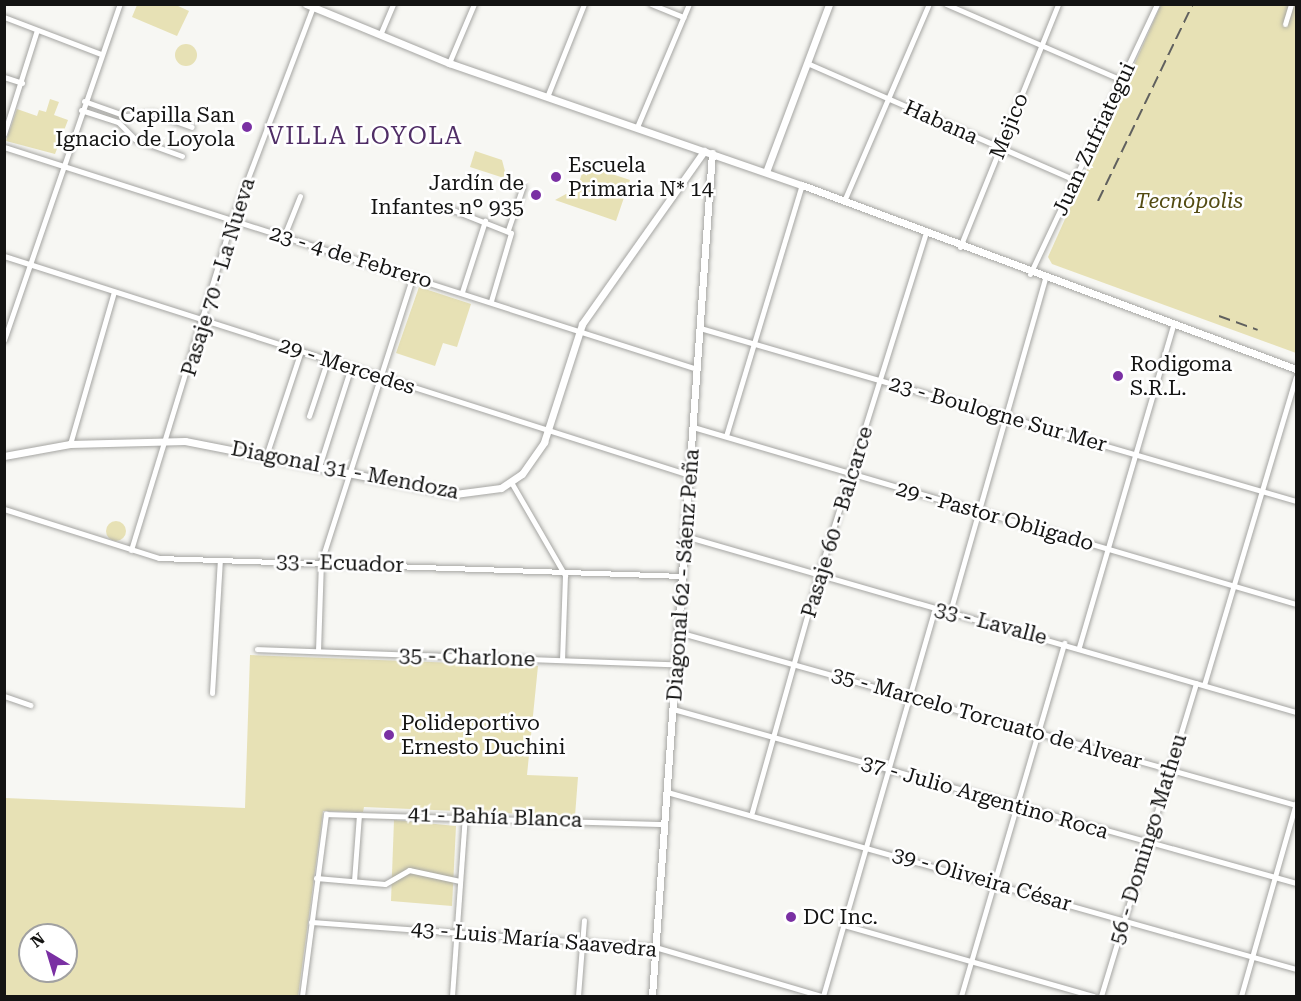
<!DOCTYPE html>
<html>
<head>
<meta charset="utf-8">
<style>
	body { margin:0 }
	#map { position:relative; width:1301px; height:1001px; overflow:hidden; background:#f7f7f3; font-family:"Roboto Serif",serif }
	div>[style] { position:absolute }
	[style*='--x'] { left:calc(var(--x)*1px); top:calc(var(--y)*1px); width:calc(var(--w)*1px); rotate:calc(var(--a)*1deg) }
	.green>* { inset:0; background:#e7e1b5 }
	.round { border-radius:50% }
	.roads { filter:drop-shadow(0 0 2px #a5a5a2) drop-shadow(0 0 2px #a5a5a2) }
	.street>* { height:5px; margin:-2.5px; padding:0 2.5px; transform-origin:2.5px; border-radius:2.5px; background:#fff }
	.secondary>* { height:7px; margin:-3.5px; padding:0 3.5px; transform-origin:3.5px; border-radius:3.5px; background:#fff }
	.rail>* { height:2px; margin-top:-1px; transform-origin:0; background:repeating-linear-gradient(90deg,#60605e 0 12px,transparent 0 18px) }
	.dots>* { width:16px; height:16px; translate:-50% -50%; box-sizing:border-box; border:3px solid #fff; border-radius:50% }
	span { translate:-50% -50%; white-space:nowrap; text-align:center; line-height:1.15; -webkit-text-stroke:5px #fff; paint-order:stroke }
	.poi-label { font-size:21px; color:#141413 }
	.right { translate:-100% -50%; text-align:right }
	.left { translate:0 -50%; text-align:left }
	.street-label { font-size:21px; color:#141413 }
	.park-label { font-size:21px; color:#534b12; font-style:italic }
	.quarter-label { font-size:24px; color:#502e66; letter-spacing:1.5px }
	.frame { position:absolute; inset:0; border:6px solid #141413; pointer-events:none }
	.north { position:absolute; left:18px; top:923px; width:60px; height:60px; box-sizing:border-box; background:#fff; border:2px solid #a1a1a1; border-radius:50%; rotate:322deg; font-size:16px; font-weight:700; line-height:24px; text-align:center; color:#141413 }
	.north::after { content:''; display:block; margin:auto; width:21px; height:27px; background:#7a30a3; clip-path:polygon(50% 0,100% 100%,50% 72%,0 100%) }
</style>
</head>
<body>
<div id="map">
	<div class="green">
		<i style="clip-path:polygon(137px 5px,176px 5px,189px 11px,177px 36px,132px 17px)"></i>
		<i style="clip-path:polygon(1161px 5px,1296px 5px,1296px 353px,1052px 264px,1048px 257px)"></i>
		<i class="round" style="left:175px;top:44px;width:22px;height:22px"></i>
		<i style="clip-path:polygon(50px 99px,59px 102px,54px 115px,68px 120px,55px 154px,6px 141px,17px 109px,37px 116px,39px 110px,46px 112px)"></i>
		<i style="clip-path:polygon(475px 151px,502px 160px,507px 179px,470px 167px)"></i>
		<i style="clip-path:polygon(585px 165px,630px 180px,616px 221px,555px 200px,577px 188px)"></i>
		<i style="clip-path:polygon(419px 287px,471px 304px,457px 347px,443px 343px,435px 366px,396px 353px)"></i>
		<i class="round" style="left:106px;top:521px;width:20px;height:20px"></i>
		<i style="clip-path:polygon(evenodd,250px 655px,538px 666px,527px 775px,578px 777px,575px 816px,364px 807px,363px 812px,323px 811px,298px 996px,5px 996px,5px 798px,245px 808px,250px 655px,30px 935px,66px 935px,66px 971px,30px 971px,30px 935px)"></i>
		<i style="clip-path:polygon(394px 820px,456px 826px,452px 906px,391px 901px)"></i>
	</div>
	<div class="roads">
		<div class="street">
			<i style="--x:651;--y:4;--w:35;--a:22"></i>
			<i style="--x:946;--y:4;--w:192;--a:23.4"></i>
			<i style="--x:4;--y:17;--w:104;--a:20.9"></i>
			<i style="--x:1285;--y:24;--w:21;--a:-73"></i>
			<i style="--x:380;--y:35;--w:34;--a:-67"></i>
			<i style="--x:449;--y:63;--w:64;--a:-67"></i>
			<i style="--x:807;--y:63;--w:292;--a:23.6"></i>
			<i style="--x:4;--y:77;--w:19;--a:18"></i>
			<i style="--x:547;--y:97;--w:100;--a:-68.3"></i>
			<i style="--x:84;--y:101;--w:45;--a:19.7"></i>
			<i style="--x:126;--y:116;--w:27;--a:-6"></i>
			<i style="--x:153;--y:113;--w:41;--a:19.7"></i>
			<i style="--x:81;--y:110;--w:39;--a:18"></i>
			<i style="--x:118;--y:122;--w:24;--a:45"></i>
			<i style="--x:135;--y:139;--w:50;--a:19.9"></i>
			<i style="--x:637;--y:127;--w:134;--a:-67.1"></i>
			<i style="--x:4;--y:134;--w:109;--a:-72.4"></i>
			<i style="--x:4;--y:147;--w:728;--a:17.76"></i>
			<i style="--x:844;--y:201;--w:215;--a:-66.7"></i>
			<i style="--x:453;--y:210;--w:62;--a:21.6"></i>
			<i style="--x:511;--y:233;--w:71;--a:106.4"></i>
			<i style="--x:508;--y:230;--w:46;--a:-71.2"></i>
			<i style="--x:284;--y:236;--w:43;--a:-68.2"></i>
			<i style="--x:960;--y:247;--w:262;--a:-68"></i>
			<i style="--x:4;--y:256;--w:719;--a:17.73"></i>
			<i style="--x:1030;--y:274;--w:298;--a:-64.8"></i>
			<i style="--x:462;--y:292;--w:75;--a:-72.1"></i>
			<i style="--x:700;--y:328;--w:621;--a:16.19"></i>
			<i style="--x:4;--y:340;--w:355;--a:-71"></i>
			<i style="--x:309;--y:416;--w:60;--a:-71.6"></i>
			<i style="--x:693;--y:427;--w:628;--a:16.36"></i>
			<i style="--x:726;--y:436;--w:262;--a:-73.2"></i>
			<i style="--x:70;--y:444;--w:158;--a:-73.9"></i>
			<i style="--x:267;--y:453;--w:108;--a:-71.6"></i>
			<i style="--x:319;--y:467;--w:105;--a:-72.3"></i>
			<i style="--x:511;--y:482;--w:108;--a:59.9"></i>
			<i style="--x:565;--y:575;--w:85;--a:92"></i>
			<i style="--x:4;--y:509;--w:163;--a:17.5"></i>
			<i style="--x:159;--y:558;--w:523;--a:1.97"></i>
			<i style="--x:685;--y:536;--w:636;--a:16.07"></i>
			<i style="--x:131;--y:550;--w:345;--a:-73"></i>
			<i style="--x:232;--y:220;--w:231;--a:-69.2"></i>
			<i style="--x:950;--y:612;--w:346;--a:-74.1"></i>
			<i style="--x:678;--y:632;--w:642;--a:15.64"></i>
			<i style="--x:1079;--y:647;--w:335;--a:-73.7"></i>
			<i style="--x:257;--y:649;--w:419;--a:2.1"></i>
			<i style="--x:318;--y:651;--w:89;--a:-88.1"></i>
			<i style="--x:321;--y:562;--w:300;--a:-72.2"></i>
			<i style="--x:1204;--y:685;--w:321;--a:-73.4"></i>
			<i style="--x:212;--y:693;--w:133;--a:-86.6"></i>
			<i style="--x:4;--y:696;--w:28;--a:19"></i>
			<i style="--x:673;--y:709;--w:647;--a:15.6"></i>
			<i style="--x:667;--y:792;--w:653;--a:15.72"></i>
			<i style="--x:752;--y:812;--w:241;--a:-74.3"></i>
			<i style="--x:817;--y:580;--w:364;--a:-72.6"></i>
			<i style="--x:316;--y:878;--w:69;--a:5"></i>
			<i style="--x:385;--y:884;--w:28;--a:-30"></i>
			<i style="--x:409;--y:870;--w:52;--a:12.2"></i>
			<i style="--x:354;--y:881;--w:66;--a:-85.7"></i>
			<i style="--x:311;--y:922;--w:345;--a:4.2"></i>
			<i style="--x:655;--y:947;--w:173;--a:16.4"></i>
			<i style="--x:844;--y:925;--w:259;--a:15.9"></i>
			<i style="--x:302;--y:996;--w:184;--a:-82.5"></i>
			<i style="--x:326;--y:814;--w:339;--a:1.7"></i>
			<i style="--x:452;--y:996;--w:180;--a:-85.9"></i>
			<i style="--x:578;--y:996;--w:76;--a:-85.5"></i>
			<i style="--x:823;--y:996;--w:403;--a:-73.9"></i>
			<i style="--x:961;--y:996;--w:368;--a:-73.7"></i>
			<i style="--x:1101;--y:996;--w:327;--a:-73.1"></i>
			<i style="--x:1241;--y:996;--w:201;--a:-74.1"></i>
		</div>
		<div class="secondary">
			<i style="--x:306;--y:4;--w:155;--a:22.4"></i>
			<i style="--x:449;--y:63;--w:373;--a:19.1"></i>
			<i style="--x:802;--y:185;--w:527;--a:20.43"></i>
			<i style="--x:766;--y:172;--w:179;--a:-69.4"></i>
			<i style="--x:4;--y:456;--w:67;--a:-10.3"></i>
			<i style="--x:70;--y:444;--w:115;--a:-1.5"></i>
			<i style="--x:185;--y:441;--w:275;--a:11.1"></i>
			<i style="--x:455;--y:494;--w:46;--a:-7.4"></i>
			<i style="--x:501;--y:488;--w:25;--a:-34"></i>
			<i style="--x:522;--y:474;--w:39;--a:-55"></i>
			<i style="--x:544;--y:442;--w:124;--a:-72.1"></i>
			<i style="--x:582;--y:324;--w:212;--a:-54.8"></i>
			<i style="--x:652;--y:996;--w:845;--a:-85.93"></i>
		</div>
	</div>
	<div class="rail">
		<i style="--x:1098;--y:201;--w:219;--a:-64.3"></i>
		<i style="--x:1219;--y:316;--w:41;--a:19.7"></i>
	</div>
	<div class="dots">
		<i style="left:247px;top:127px;background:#7a30a3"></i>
		<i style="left:556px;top:177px;background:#7a30a3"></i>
		<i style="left:536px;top:195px;background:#7a30a3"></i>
		<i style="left:1118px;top:376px;background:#7a30a3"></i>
		<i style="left:389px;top:735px;background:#7a30a3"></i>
		<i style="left:791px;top:917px;background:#7a30a3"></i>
	</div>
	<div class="poi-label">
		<span class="right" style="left:235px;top:127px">Capilla San<br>Ignacio de Loyola</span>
		<span class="left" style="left:568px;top:177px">Escuela<br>Primaria N* 14</span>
		<span class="right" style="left:524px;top:195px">Jardín de<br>Infantes nº 935</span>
		<span class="left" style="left:1130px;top:376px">Rodigoma<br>S.R.L.</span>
		<span class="left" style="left:401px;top:735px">Polideportivo<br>Ernesto Duchini</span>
		<span class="left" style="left:803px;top:917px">DC Inc.</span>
	</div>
	<div class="street-label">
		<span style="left:941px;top:122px;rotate:24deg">Habana</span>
		<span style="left:1009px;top:126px;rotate:-68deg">Mejico</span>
		<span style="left:1094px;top:139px;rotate:-65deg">Juan Zufriategui</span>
		<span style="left:351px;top:257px;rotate:17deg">23 - 4 de Febrero</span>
		<span style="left:218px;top:277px;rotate:-73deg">Pasaje 70 - La Nueva</span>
		<span style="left:347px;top:366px;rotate:18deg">29 - Mercedes</span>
		<span style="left:998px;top:414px;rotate:16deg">23 - Boulogne Sur Mer</span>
		<span style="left:345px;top:470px;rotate:11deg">Diagonal 31 - Mendoza</span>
		<span style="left:995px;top:516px;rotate:16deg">29 - Pastor Obligado</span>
		<span style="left:837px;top:522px;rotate:-73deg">Pasaje 60 - Balcarce</span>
		<span style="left:340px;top:563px;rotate:2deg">33 - Ecuador</span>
		<span style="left:683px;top:575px;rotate:-86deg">Diagonal 62 - Sáenz Peña</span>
		<span style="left:991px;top:623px;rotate:15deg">33 - Lavalle</span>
		<span style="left:467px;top:657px;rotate:2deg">35 - Charlone</span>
		<span style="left:987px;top:718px;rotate:16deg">35 - Marcelo Torcuato de Alvear</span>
		<span style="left:985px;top:797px;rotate:16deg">37 - Julio Argentino Roca</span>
		<span style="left:495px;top:817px;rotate:2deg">41 - Bahía Blanca</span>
		<span style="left:1148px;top:839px;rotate:-73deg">56 - Domingo Matheu</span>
		<span style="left:982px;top:879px;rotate:16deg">39 - Oliveira César</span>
		<span style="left:534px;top:939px;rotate:5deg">43 - Luis María Saavedra</span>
	</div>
	<div class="park-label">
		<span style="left:1189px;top:201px">Tecnópolis</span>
	</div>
	<div class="quarter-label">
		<span style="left:365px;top:137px">VILLA LOYOLA</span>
	</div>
	<div class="frame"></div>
	<div class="north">N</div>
</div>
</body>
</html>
